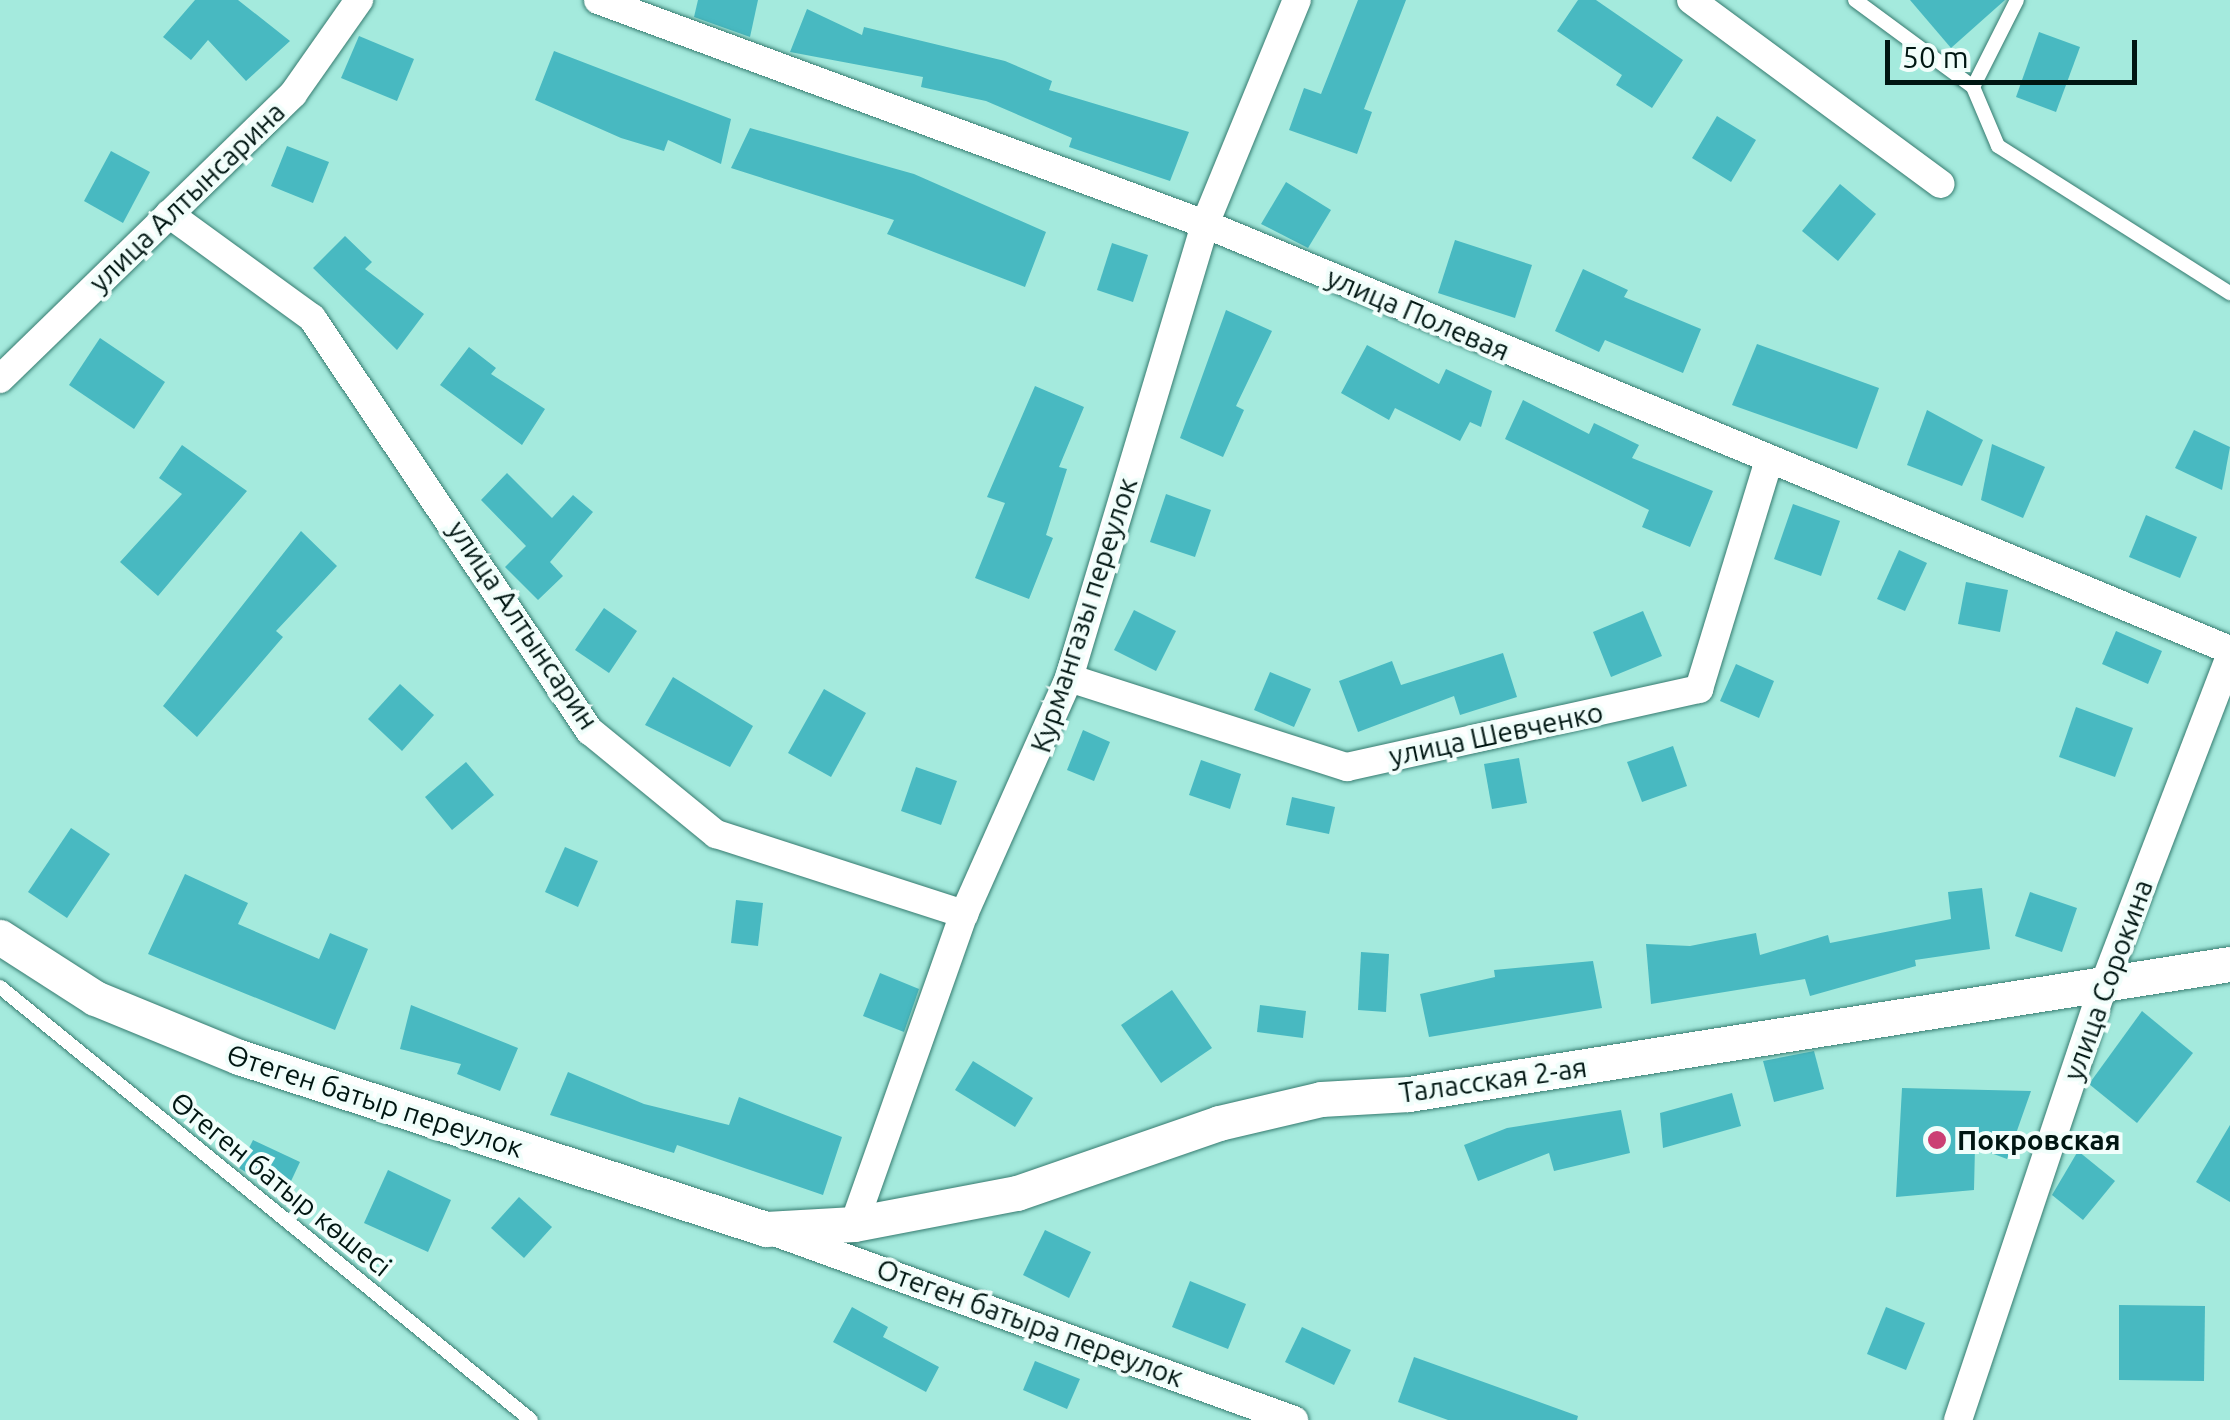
<!DOCTYPE html>
<html>
<head>
<meta charset="utf-8">
<style>
	body { margin:0 }
	#map { position:relative; width:2230px; height:1420px; overflow:hidden; background:#a4eadd; font-family:Ubuntu,sans-serif }
	div>[style] { position:absolute }
	[style*='--x'] { left:calc(var(--x)*1px); top:calc(var(--y)*1px); width:calc(var(--w)*1px); rotate:calc(var(--a)*1deg) }
	.building>* { inset:0; background:#48b9c1 }
	.roads { filter:drop-shadow(0 0 2px #367b70) drop-shadow(0 0 2px #367b70) }
	.service>* { height:14px; margin:-7px; padding:0 7px; transform-origin:7px; border-radius:7px; background:#fff }
	.minor>* { height:28px; margin:-14px; padding:0 14px; transform-origin:14px; border-radius:14px; background:#fff }
	.tertiary>* { height:35px; margin:-17.5px; padding:0 17.5px; transform-origin:17.5px; border-radius:17.5px; background:#fff }
	.dots>* { width:28px; height:28px; translate:-50% -50%; box-sizing:border-box; border:5px solid #f1fefb; border-radius:50% }
	span { translate:-50% -50%; white-space:nowrap; text-align:center; line-height:1.15; -webkit-text-stroke:8px #f1fefb; paint-order:stroke }
	.street-label { font-size:28px; color:#001612 }
	.poi-label { font-size:28px; color:#001612; font-weight:700 }
	.left { translate:0 -50%; text-align:left }
	.scale { position:absolute; left:1885px; top:40px; width:252px; height:45px; box-sizing:border-box; border:5px solid #001612; border-top:0; padding-left:12px; font-size:30px; line-height:35px; white-space:nowrap; color:#001612; -webkit-text-stroke:8px #f1fefb; paint-order:stroke }
</style>
</head>
<body>
<div id="map">
	<div class="building">
		<i style="clip-path:polygon(195px 0,238px 0,290px 41px,246px 81px,208px 40px,191px 60px,163px 37px)"></i>
		<i style="clip-path:polygon(698px 0,758px 0,750px 37px,694px 17px)"></i>
		<i style="clip-path:polygon(1358px 0,1406px 0,1364px 109px,1372px 112px,1357px 154px,1289px 130px,1304px 88px,1321px 94px)"></i>
		<i style="clip-path:polygon(1578px 0,1596px 0,1683px 60px,1652px 108px,1616px 85px,1622px 75px,1557px 31px)"></i>
		<i style="clip-path:polygon(1910px 0,2005px 0,1951px 48px)"></i>
		<i style="clip-path:polygon(807px 9px,862px 35px,864px 27px,1005px 61px,1052px 81px,1049px 90px,1189px 132px,1170px 181px,1069px 147px,1072px 138px,986px 101px,921px 87px,923px 77px,790px 52px)"></i>
		<i style="clip-path:polygon(2039px 32px,2080px 47px,2056px 112px,2016px 97px)"></i>
		<i style="clip-path:polygon(359px 36px,414px 59px,397px 101px,341px 78px)"></i>
		<i style="clip-path:polygon(554px 51px,731px 119px,721px 164px,668px 140px,664px 151px,621px 138px,535px 100px)"></i>
		<i style="clip-path:polygon(1717px 116px,1756px 140px,1731px 182px,1692px 158px)"></i>
		<i style="clip-path:polygon(750px 128px,914px 174px,1046px 232px,1025px 287px,887px 234px,894px 220px,731px 168px)"></i>
		<i style="clip-path:polygon(287px 146px,329px 162px,313px 203px,271px 186px)"></i>
		<i style="clip-path:polygon(111px 151px,150px 172px,123px 223px,84px 201px)"></i>
		<i style="clip-path:polygon(1286px 182px,1331px 210px,1308px 248px,1261px 224px)"></i>
		<i style="clip-path:polygon(1840px 184px,1876px 214px,1838px 261px,1802px 231px)"></i>
		<i style="clip-path:polygon(345px 236px,372px 262px,365px 269px,424px 314px,397px 350px,313px 268px)"></i>
		<i style="clip-path:polygon(1455px 240px,1532px 265px,1515px 318px,1438px 293px)"></i>
		<i style="clip-path:polygon(1112px 243px,1148px 255px,1133px 302px,1097px 290px)"></i>
		<i style="clip-path:polygon(1583px 269px,1628px 290px,1624px 297px,1701px 329px,1683px 373px,1605px 340px,1599px 352px,1555px 331px)"></i>
		<i style="clip-path:polygon(1226px 310px,1272px 331px,1236px 406px,1244px 410px,1223px 457px,1180px 438px)"></i>
		<i style="clip-path:polygon(100px 338px,165px 382px,134px 429px,69px 385px)"></i>
		<i style="clip-path:polygon(1757px 344px,1879px 388px,1857px 449px,1732px 405px)"></i>
		<i style="clip-path:polygon(1367px 345px,1439px 384px,1446px 369px,1492px 391px,1481px 427px,1470px 422px,1460px 441px,1395px 408px,1389px 420px,1341px 393px)"></i>
		<i style="clip-path:polygon(469px 347px,496px 368px,491px 374px,545px 409px,522px 445px,440px 385px)"></i>
		<i style="clip-path:polygon(1035px 386px,1084px 407px,1059px 467px,1067px 469px,1046px 535px,1053px 538px,1029px 599px,975px 578px,1005px 503px,987px 497px)"></i>
		<i style="clip-path:polygon(1523px 400px,1589px 434px,1594px 423px,1639px 445px,1632px 458px,1713px 491px,1690px 547px,1642px 527px,1649px 510px,1505px 439px)"></i>
		<i style="clip-path:polygon(1927px 410px,1983px 440px,1962px 486px,1907px 465px)"></i>
		<i style="clip-path:polygon(2194px 430px,2230px 447px,2222px 490px,2175px 468px)"></i>
		<i style="clip-path:polygon(1992px 444px,2045px 467px,2023px 518px,1981px 500px)"></i>
		<i style="clip-path:polygon(182px 445px,247px 491px,158px 596px,120px 562px,182px 494px,159px 478px)"></i>
		<i style="clip-path:polygon(507px 473px,552px 518px,573px 495px,593px 512px,550px 562px,563px 576px,538px 600px,505px 567px,526px 546px,481px 500px)"></i>
		<i style="clip-path:polygon(1166px 494px,1211px 510px,1195px 557px,1150px 542px)"></i>
		<i style="clip-path:polygon(1793px 504px,1840px 521px,1821px 576px,1774px 559px)"></i>
		<i style="clip-path:polygon(2146px 515px,2197px 537px,2180px 578px,2129px 557px)"></i>
		<i style="clip-path:polygon(301px 531px,337px 566px,276px 631px,283px 637px,197px 737px,163px 706px)"></i>
		<i style="clip-path:polygon(1899px 550px,1927px 563px,1905px 611px,1877px 599px)"></i>
		<i style="clip-path:polygon(1966px 582px,2008px 590px,2000px 632px,1958px 624px)"></i>
		<i style="clip-path:polygon(604px 608px,637px 631px,609px 673px,575px 650px)"></i>
		<i style="clip-path:polygon(1134px 610px,1176px 631px,1156px 671px,1114px 650px)"></i>
		<i style="clip-path:polygon(1643px 611px,1662px 656px,1611px 677px,1593px 632px)"></i>
		<i style="clip-path:polygon(2116px 631px,2162px 651px,2148px 684px,2102px 664px)"></i>
		<i style="clip-path:polygon(1503px 653px,1517px 697px,1460px 715px,1454px 696px,1358px 732px,1339px 681px,1392px 661px,1401px 685px)"></i>
		<i style="clip-path:polygon(1736px 664px,1774px 681px,1759px 718px,1720px 701px)"></i>
		<i style="clip-path:polygon(1270px 672px,1311px 689px,1294px 727px,1254px 710px)"></i>
		<i style="clip-path:polygon(673px 677px,753px 726px,730px 767px,645px 725px)"></i>
		<i style="clip-path:polygon(400px 684px,434px 715px,402px 751px,368px 719px)"></i>
		<i style="clip-path:polygon(824px 689px,866px 713px,831px 777px,788px 753px)"></i>
		<i style="clip-path:polygon(2076px 707px,2133px 728px,2115px 777px,2059px 757px)"></i>
		<i style="clip-path:polygon(1083px 730px,1110px 742px,1094px 781px,1067px 770px)"></i>
		<i style="clip-path:polygon(1673px 746px,1687px 786px,1642px 802px,1627px 762px)"></i>
		<i style="clip-path:polygon(1519px 758px,1527px 803px,1492px 809px,1484px 764px)"></i>
		<i style="clip-path:polygon(1201px 760px,1241px 774px,1230px 809px,1189px 795px)"></i>
		<i style="clip-path:polygon(466px 762px,494px 795px,452px 830px,425px 797px)"></i>
		<i style="clip-path:polygon(916px 767px,957px 781px,941px 825px,901px 811px)"></i>
		<i style="clip-path:polygon(1292px 797px,1335px 807px,1329px 834px,1286px 825px)"></i>
		<i style="clip-path:polygon(71px 828px,110px 854px,67px 918px,28px 892px)"></i>
		<i style="clip-path:polygon(565px 847px,598px 861px,578px 907px,545px 892px)"></i>
		<i style="clip-path:polygon(185px 874px,248px 903px,238px 924px,319px 959px,330px 933px,368px 949px,335px 1030px,148px 954px)"></i>
		<i style="clip-path:polygon(1982px 888px,1990px 949px,1915px 960px,1916px 966px,1810px 996px,1805px 979px,1651px 1004px,1646px 944px,1690px 946px,1756px 933px,1760px 955px,1828px 935px,1830px 943px,1951px 919px,1948px 892px)"></i>
		<i style="clip-path:polygon(2030px 892px,2077px 908px,2062px 952px,2015px 936px)"></i>
		<i style="clip-path:polygon(736px 900px,763px 903px,758px 946px,731px 943px)"></i>
		<i style="clip-path:polygon(1361px 952px,1389px 954px,1386px 1012px,1358px 1010px)"></i>
		<i style="clip-path:polygon(1593px 961px,1602px 1008px,1429px 1037px,1420px 994px,1495px 977px,1494px 970px)"></i>
		<i style="clip-path:polygon(880px 973px,919px 989px,904px 1032px,863px 1016px)"></i>
		<i style="clip-path:polygon(1172px 990px,1212px 1048px,1161px 1083px,1121px 1025px)"></i>
		<i style="clip-path:polygon(411px 1005px,518px 1048px,500px 1091px,457px 1074px,461px 1064px,400px 1049px)"></i>
		<i style="clip-path:polygon(1260px 1005px,1306px 1011px,1303px 1038px,1257px 1032px)"></i>
		<i style="clip-path:polygon(2142px 1011px,2193px 1053px,2137px 1123px,2089px 1084px)"></i>
		<i style="clip-path:polygon(1814px 1051px,1824px 1089px,1774px 1102px,1763px 1061px)"></i>
		<i style="clip-path:polygon(973px 1061px,1033px 1098px,1015px 1127px,955px 1090px)"></i>
		<i style="clip-path:polygon(568px 1072px,644px 1104px,729px 1125px,739px 1097px,842px 1137px,823px 1195px,677px 1145px,674px 1153px,550px 1115px)"></i>
		<i style="clip-path:polygon(1902px 1088px,2031px 1091px,2007px 1159px,1975px 1147px,1974px 1190px,1896px 1197px)"></i>
		<i style="clip-path:polygon(1732px 1093px,1741px 1126px,1663px 1148px,1660px 1113px)"></i>
		<i style="clip-path:polygon(1621px 1110px,1630px 1153px,1554px 1171px,1549px 1153px,1478px 1181px,1464px 1145px,1507px 1128px)"></i>
		<i style="clip-path:polygon(2230px 1125px,2230px 1202px,2196px 1182px)"></i>
		<i style="clip-path:polygon(253px 1140px,300px 1162px,284px 1196px,239px 1168px)"></i>
		<i style="clip-path:polygon(2078px 1151px,2115px 1181px,2083px 1220px,2052px 1195px)"></i>
		<i style="clip-path:polygon(388px 1170px,451px 1200px,428px 1252px,364px 1223px)"></i>
		<i style="clip-path:polygon(519px 1197px,552px 1227px,524px 1258px,491px 1228px)"></i>
		<i style="clip-path:polygon(1045px 1230px,1091px 1252px,1069px 1298px,1023px 1275px)"></i>
		<i style="clip-path:polygon(1190px 1281px,1246px 1304px,1228px 1349px,1172px 1327px)"></i>
		<i style="clip-path:polygon(2119px 1305px,2205px 1306px,2204px 1381px,2119px 1380px)"></i>
		<i style="clip-path:polygon(852px 1307px,888px 1327px,883px 1337px,939px 1367px,926px 1392px,833px 1342px)"></i>
		<i style="clip-path:polygon(1886px 1307px,1925px 1323px,1906px 1370px,1867px 1354px)"></i>
		<i style="clip-path:polygon(1302px 1327px,1351px 1350px,1334px 1385px,1285px 1362px)"></i>
		<i style="clip-path:polygon(1414px 1357px,1578px 1416px,1577px 1420px,1448px 1420px,1398px 1402px)"></i>
		<i style="clip-path:polygon(1035px 1361px,1080px 1379px,1067px 1409px,1023px 1390px)"></i>
	</div>
	<div class="roads">
		<div class="service">
			<i style="--x:1855;--y:0;--w:147;--a:36.4"></i>
			<i style="--x:2017;--y:0;--w:97;--a:116.8"></i>
			<i style="--x:1973;--y:87;--w:64;--a:67"></i>
			<i style="--x:1998;--y:146;--w:275;--a:32.4"></i>
			<i style="--x:0;--y:987;--w:685;--a:39.2"></i>
		</div>
		<div class="minor">
			<i style="--x:598;--y:0;--w:647;--a:20.26"></i>
			<i style="--x:1205;--y:224;--w:1110;--a:22.57"></i>
			<i style="--x:1691;--y:0;--w:310;--a:36.4"></i>
			<i style="--x:169;--y:214;--w:177;--a:36"></i>
			<i style="--x:312;--y:318;--w:498;--a:56.1"></i>
			<i style="--x:590;--y:731;--w:163;--a:39.3"></i>
			<i style="--x:716;--y:834;--w:261;--a:17.9"></i>
			<i style="--x:0;--y:379;--w:409;--a:-44.2"></i>
			<i style="--x:293;--y:94;--w:115;--a:-54.9"></i>
			<i style="--x:1069;--y:678;--w:292;--a:17.8"></i>
			<i style="--x:1347;--y:767;--w:361;--a:-12.5"></i>
			<i style="--x:1699;--y:689;--w:236;--a:-73"></i>
			<i style="--x:854;--y:1224;--w:329;--a:-70.5"></i>
			<i style="--x:964;--y:914;--w:258;--a:-66"></i>
			<i style="--x:1069;--y:678;--w:474;--a:-73.3"></i>
			<i style="--x:1205;--y:224;--w:242;--a:-67.7"></i>
			<i style="--x:777;--y:1233;--w:550;--a:19.89"></i>
			<i style="--x:1958;--y:1420;--w:457;--a:-71.5"></i>
			<i style="--x:2103;--y:987;--w:355;--a:-69"></i>
		</div>
		<div class="tertiary">
			<i style="--x:0;--y:937;--w:113;--a:32.7"></i>
			<i style="--x:95;--y:998;--w:156;--a:22.3"></i>
			<i style="--x:239;--y:1057;--w:554;--a:18.08"></i>
			<i style="--x:766;--y:1229;--w:88;--a:-3.3"></i>
			<i style="--x:854;--y:1224;--w:166;--a:-10.8"></i>
			<i style="--x:1017;--y:1193;--w:214;--a:-19.1"></i>
			<i style="--x:1219;--y:1123;--w:105;--a:-13.2"></i>
			<i style="--x:1321;--y:1099;--w:88;--a:-3.3"></i>
			<i style="--x:1409;--y:1094;--w:831;--a:-9"></i>
		</div>
	</div>
	<div class="dots">
		<i style="left:1937px;top:1140px;background:#cb3f74"></i>
	</div>
	<div class="street-label">
		<span style="left:187px;top:197px;rotate:-44deg">улица Алтынсарина</span>
		<span style="left:1418px;top:314px;rotate:23deg">улица Полевая</span>
		<span style="left:1084px;top:615px;rotate:-72deg">Курмангазы переулок</span>
		<span style="left:523px;top:625px;rotate:56deg">улица Алтынсарин</span>
		<span style="left:1496px;top:734px;rotate:-12deg">улица Шевченко</span>
		<span style="left:2108px;top:980px;rotate:-70deg">улица Сорокина</span>
		<span style="left:1493px;top:1080px;rotate:-8deg">Таласская 2-ая</span>
		<span style="left:375px;top:1101px;rotate:18deg">Өтеген батыр переулок</span>
		<span style="left:281px;top:1184px;rotate:39deg">Өтеген батыр көшесі</span>
		<span style="left:1030px;top:1323px;rotate:20deg">Отеген батыра переулок</span>
	</div>
	<div class="poi-label">
		<span class="left" style="left:1957px;top:1140px">Покровская</span>
	</div>
	<div class="scale">50 m</div>
</div>
</body>
</html>
